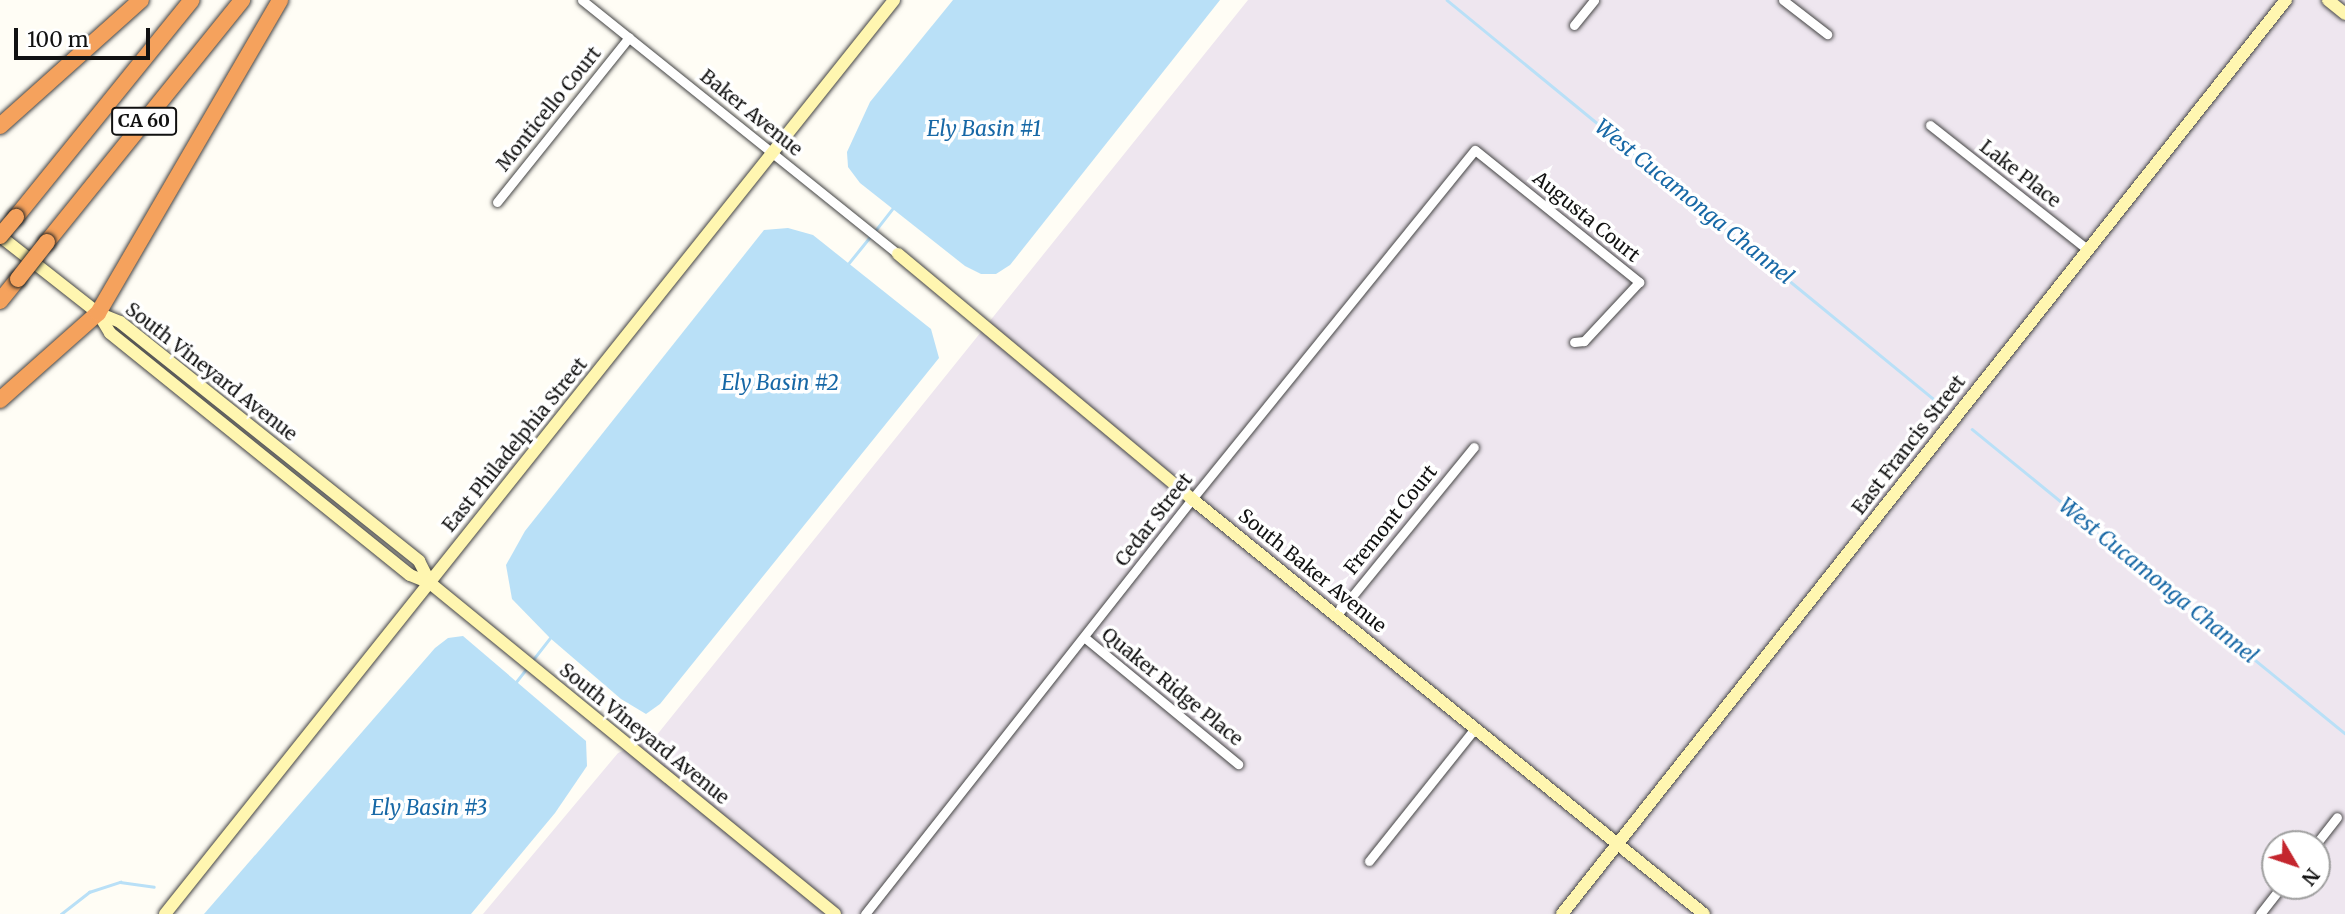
<!DOCTYPE html>
<html>
<head>
<meta charset="utf-8">
<style>
	body { margin:0 }
	#map { position:relative; width:2345px; height:914px; overflow:hidden; background:#fffdf5; font-family:Merriweather,serif }
	div>[style] { position:absolute }
	[style*='--x'] { left:calc(var(--x)*1px); top:calc(var(--y)*1px); width:calc(var(--w)*1px); rotate:calc(var(--a)*1deg) }
	.industrial>* { inset:0; background:#eee6ef }
	.water>* { inset:0; background:#b9e0f7 }
	.stream>* { height:2.5px; margin:-1.25px; padding:0 1.25px; transform-origin:1.25px; border-radius:1.25px; background:#b9e0f7 }
	.roads { filter:drop-shadow(0 0 2px #444) drop-shadow(0 0 2px #444) }
	.street>* { height:9px; margin:-4.5px; padding:0 4.5px; transform-origin:4.5px; border-radius:4.5px; background:#fff }
	.secondary>* { height:12px; margin:-6px; padding:0 6px; transform-origin:6px; border-radius:6px; background:#fff6b0 }
	.highway>* { height:16px; margin:-8px; padding:0 8px; transform-origin:8px; border-radius:8px; background:#f5a25d }
	.bridges { filter:drop-shadow(0 0 2px #222) drop-shadow(0 0 2px #222) }
	.highway-bridge>* { height:16px; margin:-8px; padding:0 8px; transform-origin:8px; border-radius:8px; background:#f5a25d }
	span { translate:-50% -50%; white-space:nowrap; text-align:center; line-height:1.15; -webkit-text-stroke:7px #fff; paint-order:stroke }
	.shield-label span { padding:2px 5px; background:#fff; border:2px solid; border-radius:5px; -webkit-text-stroke-width:0 }
	.shield-label { font-size:18px; color:#111; font-weight:700 }
	.street-label { font-size:19px; color:#111 }
	.water-label { font-size:21px; color:#1768a6; font-style:italic }
	.north { position:absolute; left:2261px; top:830px; width:70px; height:70px; box-sizing:border-box; background:#fff; border:2px solid #a0a0a0; border-radius:50%; rotate:129deg; font-size:19px; font-weight:700; line-height:28px; text-align:center; color:#111 }
	.north::after { content:''; display:block; margin:auto; width:24px; height:32px; background:#c4262e; clip-path:polygon(50% 0,100% 100%,50% 72%,0 100%) }
	.scale { position:absolute; left:14px; top:28px; width:136px; height:32px; box-sizing:border-box; border:4px solid #111; border-top:0; padding-left:9px; font-size:21px; line-height:24px; white-space:nowrap; color:#111; -webkit-text-stroke:5px #fff; paint-order:stroke }
</style>
</head>
<body>
<div id="map">
	<div class="industrial">
		<i style="clip-path:polygon(evenodd,1248px 0,2345px 0,2345px 914px,483px 914px,618px 753px,656px 736px,1248px 0,2275px 844px,2317px 844px,2317px 886px,2275px 886px,2275px 844px)"></i>
	</div>
	<div class="water">
		<i style="clip-path:polygon(953px 0,1220px 0,1010px 265px,996px 274px,981px 274px,965px 266px,860px 183px,848px 167px,847px 152px,870px 102px)"></i>
		<i style="clip-path:polygon(788px 228px,813px 235px,931px 329px,939px 358px,660px 704px,646px 714px,621px 699px,550px 638px,512px 599px,506px 565px,525px 531px,764px 230px)"></i>
		<i style="clip-path:polygon(463px 636px,586px 741px,587px 766px,555px 813px,471px 914px,204px 914px,435px 648px,448px 638px)"></i>
	</div>
	<div class="stream">
		<i style="--x:1447;--y:0;--w:639;--a:39.35"></i>
		<i style="--x:875;--y:231;--w:28;--a:-52"></i>
		<i style="--x:848;--y:264;--w:36;--a:-51"></i>
		<i style="--x:1972;--y:429;--w:481;--a:39.2"></i>
		<i style="--x:532;--y:661;--w:29;--a:-52"></i>
		<i style="--x:516;--y:682;--w:16;--a:-52"></i>
		<i style="--x:61;--y:914;--w:36;--a:-38"></i>
		<i style="--x:89;--y:892;--w:33;--a:-18"></i>
		<i style="--x:120;--y:882;--w:34;--a:8"></i>
	</div>
	<div class="roads">
		<div class="street">
			<i style="--x:582;--y:0;--w:405;--a:38.8"></i>
			<i style="--x:1783;--y:0;--w:56;--a:37.7"></i>
			<i style="--x:1574;--y:25;--w:32;--a:-51"></i>
			<i style="--x:1930;--y:125;--w:201;--a:38.3"></i>
			<i style="--x:497;--y:202;--w:211;--a:-51.3"></i>
			<i style="--x:1336;--y:616;--w:218;--a:-50.8"></i>
			<i style="--x:1084;--y:637;--w:200;--a:39.5"></i>
			<i style="--x:2316;--y:844;--w:34;--a:-52"></i>
			<i style="--x:1369;--y:861;--w:170;--a:-51.4"></i>
			<i style="--x:865;--y:914;--w:528;--a:-51.76"></i>
			<i style="--x:1192;--y:499;--w:449;--a:-51"></i>
			<i style="--x:1475;--y:150;--w:211;--a:38.8"></i>
			<i style="--x:1639;--y:282;--w:81;--a:133"></i>
			<i style="--x:1584;--y:341;--w:10;--a:174"></i>
			<i style="--x:2260;--y:914;--w:36;--a:-52"></i>
		</div>
		<div class="secondary">
			<i style="--x:2328;--y:0;--w:22;--a:39"></i>
			<i style="--x:0;--y:236;--w:125;--a:38.2"></i>
			<i style="--x:98;--y:313;--w:24;--a:22"></i>
			<i style="--x:120;--y:322;--w:383;--a:38.6"></i>
			<i style="--x:419;--y:561;--w:25;--a:63"></i>
			<i style="--x:898;--y:254;--w:383;--a:39.8"></i>
			<i style="--x:1192;--y:499;--w:659;--a:39.03"></i>
			<i style="--x:98;--y:313;--w:23;--a:59"></i>
			<i style="--x:110;--y:333;--w:385;--a:38.9"></i>
			<i style="--x:410;--y:575;--w:22;--a:22"></i>
			<i style="--x:430;--y:583;--w:523;--a:39.26"></i>
			<i style="--x:165;--y:914;--w:1169;--a:-51.42"></i>
			<i style="--x:1562;--y:914;--w:1166;--a:-51.62"></i>
		</div>
		<div class="highway">
			<i style="--x:0;--y:126;--w:189;--a:-41.8"></i>
			<i style="--x:16;--y:217;--w:279;--a:-51"></i>
			<i style="--x:47;--y:242;--w:311;--a:-51.1"></i>
			<i style="--x:0;--y:301;--w:28;--a:-51"></i>
			<i style="--x:0;--y:400;--w:131;--a:-41.6"></i>
			<i style="--x:98;--y:313;--w:362;--a:-59.8"></i>
		</div>
	</div>
	<div class="bridges">
		<div class="highway-bridge">
			<i style="--x:0;--y:236;--w:25;--a:-50"></i>
			<i style="--x:18;--y:279;--w:47;--a:-51.9"></i>
		</div>
	</div>
	<div class="shield-label">
		<span style="left:144px;top:121px">CA 60</span>
	</div>
	<div class="street-label">
		<span style="left:549px;top:109px;rotate:-51deg">Monticello Court</span>
		<span style="left:751px;top:113px;rotate:39deg">Baker Avenue</span>
		<span style="left:2020px;top:174px;rotate:38deg">Lake Place</span>
		<span style="left:1586px;top:217px;rotate:39deg">Augusta Court</span>
		<span style="left:211px;top:372px;rotate:38deg">South Vineyard Avenue</span>
		<span style="left:515px;top:445px;rotate:-51deg">East Philadelphia Street</span>
		<span style="left:1909px;top:445px;rotate:-52deg">East Francis Street</span>
		<span style="left:1154px;top:520px;rotate:-52deg">Cedar Street</span>
		<span style="left:1391px;top:520px;rotate:-51deg">Fremont Court</span>
		<span style="left:1312px;top:571px;rotate:39deg">South Baker Avenue</span>
		<span style="left:1172px;top:687px;rotate:39deg">Quaker Ridge Place</span>
		<span style="left:644px;top:734px;rotate:39deg">South Vineyard Avenue</span>
	</div>
	<div class="water-label">
		<span style="left:984px;top:129px">Ely Basin #1</span>
		<span style="left:1694px;top:202px;rotate:39deg">West Cucamonga Channel</span>
		<span style="left:780px;top:383px">Ely Basin #2</span>
		<span style="left:2158px;top:581px;rotate:39deg">West Cucamonga Channel</span>
		<span style="left:429px;top:808px">Ely Basin #3</span>
	</div>
	<div class="north">N</div>
	<div class="scale">100 m</div>
</div>
</body>
</html>
